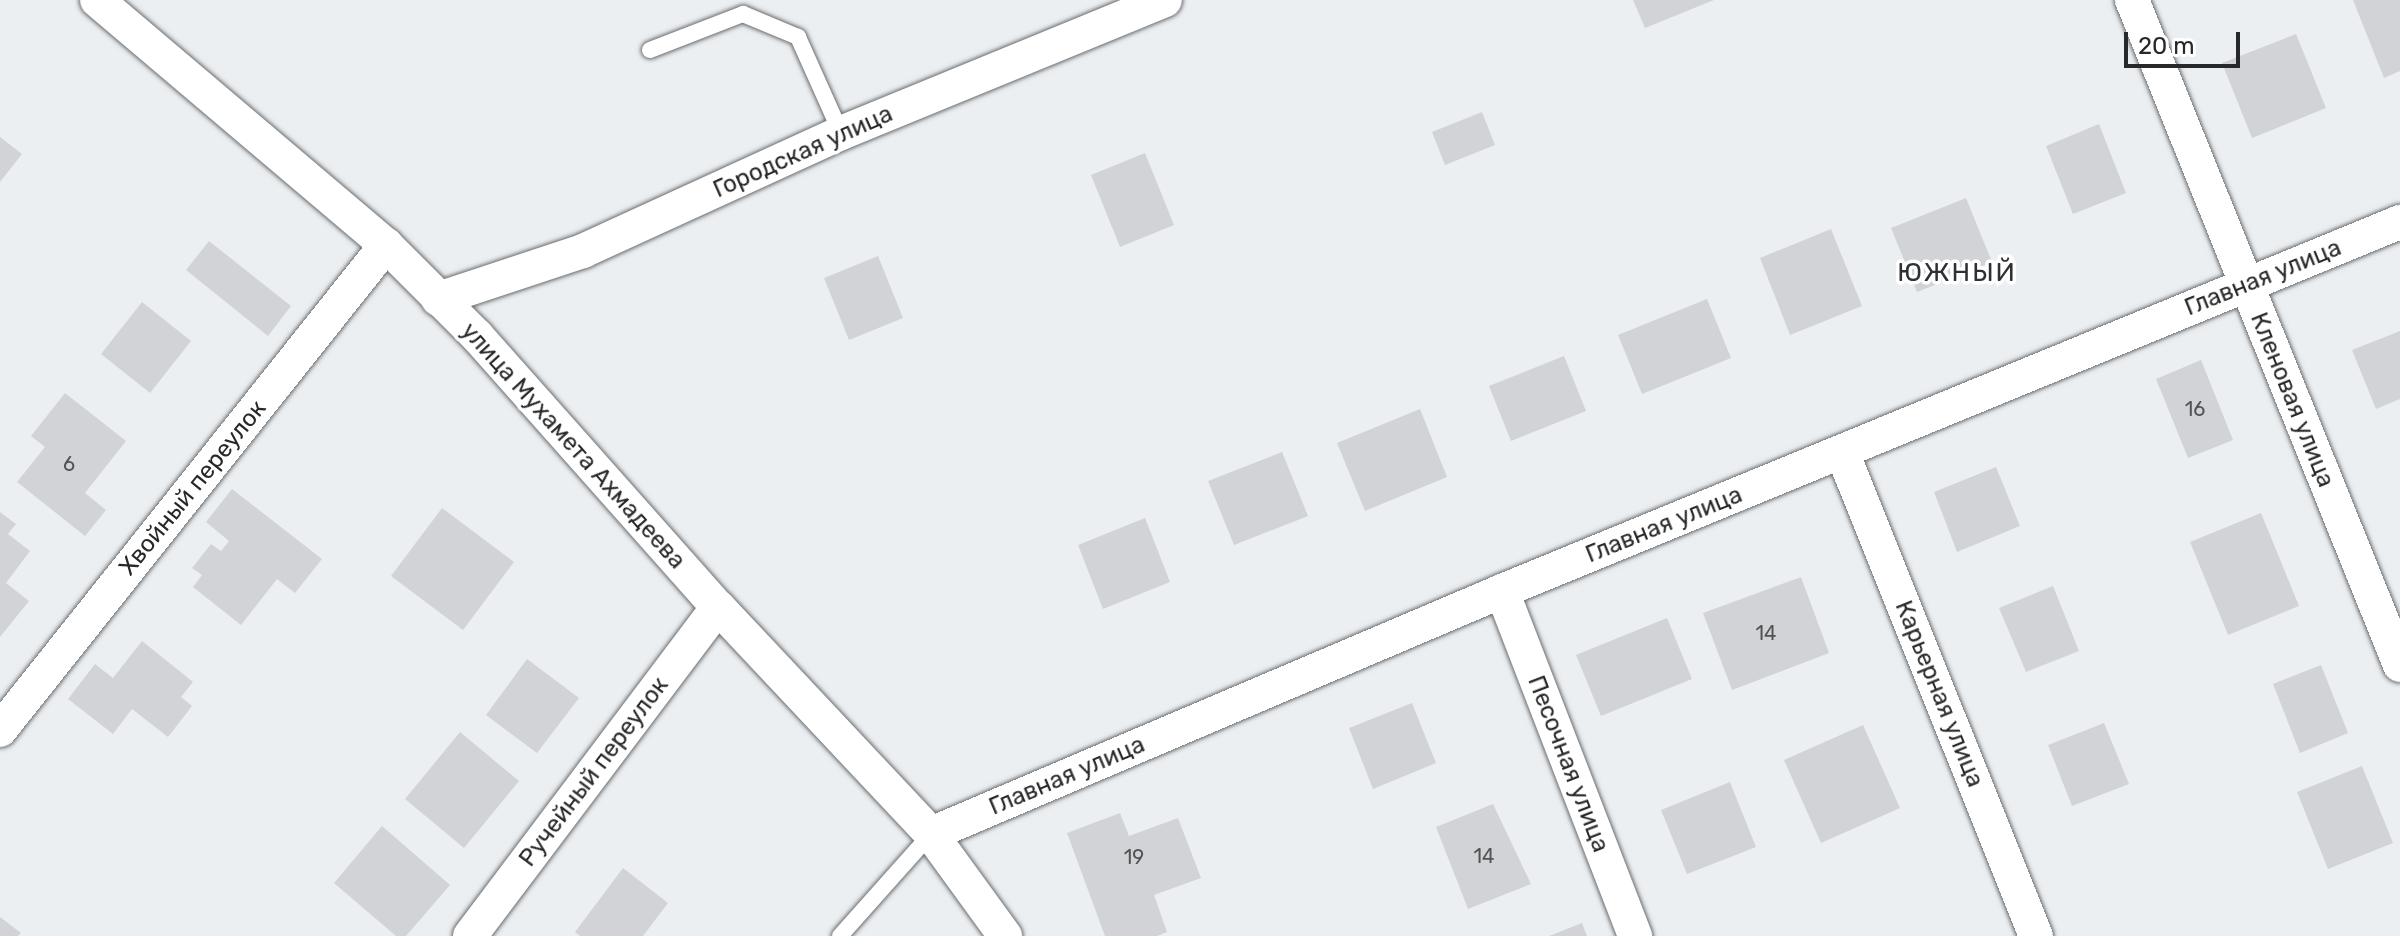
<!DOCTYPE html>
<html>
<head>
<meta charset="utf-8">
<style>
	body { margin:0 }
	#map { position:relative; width:2400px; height:936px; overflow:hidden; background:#eceff2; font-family:Rubik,sans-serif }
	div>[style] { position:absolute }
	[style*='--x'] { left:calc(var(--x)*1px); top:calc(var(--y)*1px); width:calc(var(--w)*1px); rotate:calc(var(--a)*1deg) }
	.building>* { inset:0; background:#d1d3d6 }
	.roads { filter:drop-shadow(0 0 2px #6a6d6f) drop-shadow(0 0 2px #6a6d6f) }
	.lane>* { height:16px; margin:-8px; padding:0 8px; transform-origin:8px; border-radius:8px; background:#fff }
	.street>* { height:34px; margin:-17px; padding:0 17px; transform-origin:17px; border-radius:17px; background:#fff }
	span { translate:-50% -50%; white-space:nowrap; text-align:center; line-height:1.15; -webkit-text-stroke:7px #fff; paint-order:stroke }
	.number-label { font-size:20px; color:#525354 }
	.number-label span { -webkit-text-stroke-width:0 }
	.street-label { font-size:24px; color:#272829 }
	.neighbourhood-label { font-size:26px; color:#2e3032; letter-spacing:2px }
	.scale { position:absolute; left:2124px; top:32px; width:116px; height:36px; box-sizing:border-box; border:4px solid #272829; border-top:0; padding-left:10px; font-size:24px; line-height:28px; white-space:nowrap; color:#272829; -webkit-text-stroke:6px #fff; paint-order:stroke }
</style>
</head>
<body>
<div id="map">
	<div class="building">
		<i style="clip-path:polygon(1633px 0,1714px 0,1645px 28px)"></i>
		<i style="clip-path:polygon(2353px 0,2400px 0,2400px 71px,2384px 78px)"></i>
		<i style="clip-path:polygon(2296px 34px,2326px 108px,2252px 138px,2222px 63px)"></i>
		<i style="clip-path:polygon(1482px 112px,1495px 145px,1445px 165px,1432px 132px)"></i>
		<i style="clip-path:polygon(2099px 124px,2126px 193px,2073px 214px,2046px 146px)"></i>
		<i style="clip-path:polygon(0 137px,22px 154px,0 182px)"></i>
		<i style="clip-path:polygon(1145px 153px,1174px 225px,1120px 247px,1091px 175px)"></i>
		<i style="clip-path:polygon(1966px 198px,1992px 262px,1917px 292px,1891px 228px)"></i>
		<i style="clip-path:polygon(1831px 229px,1862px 306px,1790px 335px,1760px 258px)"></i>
		<i style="clip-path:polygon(209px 241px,291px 306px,268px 336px,186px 270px)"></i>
		<i style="clip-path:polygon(878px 256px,903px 318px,849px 340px,824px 278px)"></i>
		<i style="clip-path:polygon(1707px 299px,1731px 358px,1642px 394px,1618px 335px)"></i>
		<i style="clip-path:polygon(142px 302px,191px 341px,150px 393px,101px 354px)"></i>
		<i style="clip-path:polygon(2400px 331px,2400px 399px,2376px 409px,2352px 350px)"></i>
		<i style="clip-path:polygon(1564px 356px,1586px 411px,1511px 441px,1489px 386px)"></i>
		<i style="clip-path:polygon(2201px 360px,2233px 440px,2188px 458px,2156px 379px)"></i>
		<i style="clip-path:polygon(65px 393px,126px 441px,85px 493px,106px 510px,85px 536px,17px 482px,45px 447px,31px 436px)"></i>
		<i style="clip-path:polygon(1420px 409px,1447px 477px,1365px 511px,1337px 443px)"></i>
		<i style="clip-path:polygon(1282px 452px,1308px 516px,1234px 545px,1208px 481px)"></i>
		<i style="clip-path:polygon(1996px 467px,2020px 526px,1957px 552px,1934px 492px)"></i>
		<i style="clip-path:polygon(232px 489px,322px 559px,295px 593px,277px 579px,241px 625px,193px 587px,202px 575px,192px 568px,211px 544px,221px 551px,229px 541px,206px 522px)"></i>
		<i style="clip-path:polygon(442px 508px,514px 562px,463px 630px,391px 576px)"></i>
		<i style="clip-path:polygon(0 512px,16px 524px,8px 534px,30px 551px,6px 583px,29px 601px,0 637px)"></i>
		<i style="clip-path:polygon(2261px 513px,2299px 606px,2228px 635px,2190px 542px)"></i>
		<i style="clip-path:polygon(1145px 518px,1170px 582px,1103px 609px,1078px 545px)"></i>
		<i style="clip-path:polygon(1801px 577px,1829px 653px,1732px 690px,1703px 613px)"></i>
		<i style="clip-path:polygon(2053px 586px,2079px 651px,2026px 672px,1999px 608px)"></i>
		<i style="clip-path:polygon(1667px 618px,1692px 679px,1601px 716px,1576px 655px)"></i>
		<i style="clip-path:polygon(142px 641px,193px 682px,181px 697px,192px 706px,168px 737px,132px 709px,113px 734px,68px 699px,95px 664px,113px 678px)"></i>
		<i style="clip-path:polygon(527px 659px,579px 698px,537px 753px,486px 715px)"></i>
		<i style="clip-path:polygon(2321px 665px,2348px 733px,2300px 753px,2273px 684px)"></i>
		<i style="clip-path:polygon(1412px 703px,1436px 763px,1373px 789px,1349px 728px)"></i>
		<i style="clip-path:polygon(2104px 723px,2129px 784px,2072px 806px,2048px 745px)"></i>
		<i style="clip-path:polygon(1863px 725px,1900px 808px,1821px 843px,1784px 760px)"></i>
		<i style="clip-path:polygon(460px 732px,519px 781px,464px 848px,405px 799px)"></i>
		<i style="clip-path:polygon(2362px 766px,2393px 843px,2328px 869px,2297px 792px)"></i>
		<i style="clip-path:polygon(1730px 782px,1756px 847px,1687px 874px,1661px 810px)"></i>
		<i style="clip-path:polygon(1493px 804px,1531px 884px,1468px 909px,1436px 827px)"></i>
		<i style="clip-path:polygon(1120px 813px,1129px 836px,1178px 818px,1201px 878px,1154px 895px,1167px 932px,1157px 936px,1105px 936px,1067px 833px)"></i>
		<i style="clip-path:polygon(382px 826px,450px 885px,406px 936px,396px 936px,334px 883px)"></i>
		<i style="clip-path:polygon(623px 868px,668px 903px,643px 936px,580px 936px,575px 932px)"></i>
		<i style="clip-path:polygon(0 917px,21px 933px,18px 936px,0 936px)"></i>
		<i style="clip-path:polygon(1582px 923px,1587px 936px,1549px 936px)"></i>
	</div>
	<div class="roads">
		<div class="lane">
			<i style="--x:650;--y:50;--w:100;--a:-21.2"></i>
			<i style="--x:743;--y:14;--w:60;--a:22.7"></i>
			<i style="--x:798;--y:37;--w:105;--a:65.9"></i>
			<i style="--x:840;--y:936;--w:137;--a:-48.3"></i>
		</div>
		<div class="street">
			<i style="--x:97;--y:0;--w:379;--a:40.3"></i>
			<i style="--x:386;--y:245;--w:129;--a:45"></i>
			<i style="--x:477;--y:336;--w:363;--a:48.4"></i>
			<i style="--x:718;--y:607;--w:311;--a:46.8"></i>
			<i style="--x:931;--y:834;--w:126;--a:54"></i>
			<i style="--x:2132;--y:0;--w:717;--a:68.05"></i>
			<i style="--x:438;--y:299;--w:153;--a:-18.3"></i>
			<i style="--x:583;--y:251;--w:284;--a:-24.6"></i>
			<i style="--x:841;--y:133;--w:350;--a:-22.3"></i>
			<i style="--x:1842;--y:452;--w:521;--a:68.16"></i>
			<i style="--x:1502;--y:591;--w:370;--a:68.9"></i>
			<i style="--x:0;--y:730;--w:620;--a:-51.48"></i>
			<i style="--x:931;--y:834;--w:621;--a:-23.05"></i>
			<i style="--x:1502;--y:591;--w:971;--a:-22.34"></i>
			<i style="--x:470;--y:936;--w:412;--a:-53"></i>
		</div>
	</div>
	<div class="number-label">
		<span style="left:2195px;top:409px">16</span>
		<span style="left:69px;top:464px">6</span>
		<span style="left:1766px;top:633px">14</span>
		<span style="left:1484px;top:856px">14</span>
		<span style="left:1134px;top:857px">19</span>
	</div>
	<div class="street-label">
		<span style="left:803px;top:152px;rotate:-24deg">Городская улица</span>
		<span style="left:2263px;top:278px;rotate:-22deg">Главная улица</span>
		<span style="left:2292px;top:400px;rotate:68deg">Кленовая улица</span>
		<span style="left:573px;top:446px;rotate:48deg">улица Мухамета Ахмадеева</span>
		<span style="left:193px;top:488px;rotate:-51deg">Хвойный переулок</span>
		<span style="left:1664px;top:525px;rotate:-22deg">Главная улица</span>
		<span style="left:1939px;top:694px;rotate:68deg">Карьерная улица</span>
		<span style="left:1568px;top:764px;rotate:69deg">Песочная улица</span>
		<span style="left:594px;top:772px;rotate:-53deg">Ручейный переулок</span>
		<span style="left:1067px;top:776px;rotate:-23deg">Главная улица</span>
	</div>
	<div class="neighbourhood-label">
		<span style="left:1957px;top:273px">ЮЖНЫЙ</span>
	</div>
	<div class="scale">20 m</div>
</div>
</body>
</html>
